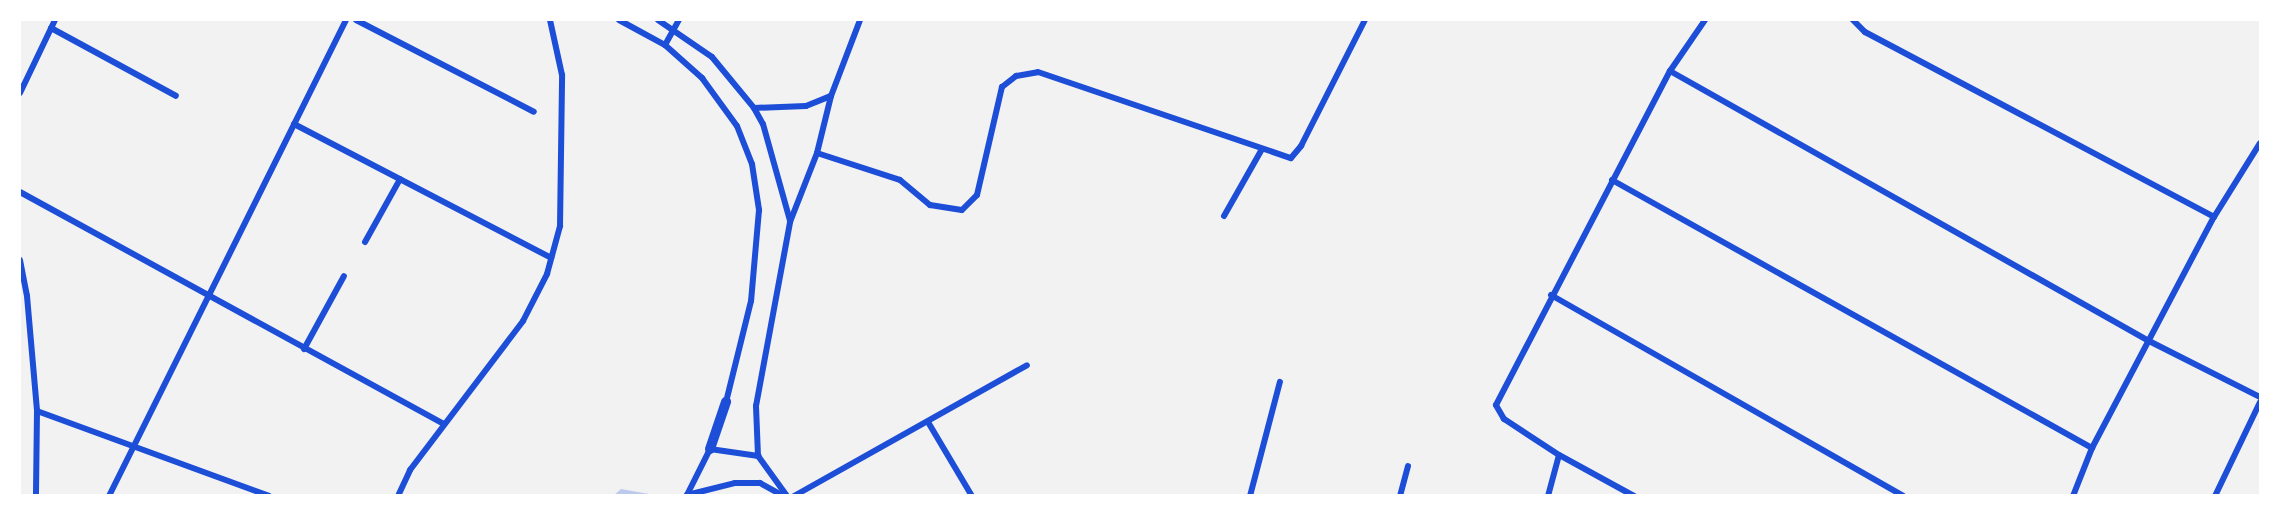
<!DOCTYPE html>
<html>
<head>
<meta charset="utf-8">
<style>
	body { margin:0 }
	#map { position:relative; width:2280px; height:515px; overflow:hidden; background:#f2f2f2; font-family:"IBM Plex Sans",sans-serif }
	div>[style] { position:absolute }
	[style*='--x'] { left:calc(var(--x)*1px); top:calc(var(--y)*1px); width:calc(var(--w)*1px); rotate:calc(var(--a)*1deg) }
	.building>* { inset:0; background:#bdc9ec }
	.minor>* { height:6px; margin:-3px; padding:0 3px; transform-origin:3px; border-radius:3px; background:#1d4ed8 }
	.tertiary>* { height:10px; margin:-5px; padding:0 5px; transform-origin:5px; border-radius:5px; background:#1d4ed8 }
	span { translate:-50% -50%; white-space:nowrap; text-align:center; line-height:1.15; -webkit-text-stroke:4.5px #fff; paint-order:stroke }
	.frame { position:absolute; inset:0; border:21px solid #fff; pointer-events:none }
</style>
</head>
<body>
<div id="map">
	<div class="building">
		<i style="clip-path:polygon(621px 489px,649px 494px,648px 496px,613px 496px)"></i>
	</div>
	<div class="minor">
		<i style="--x:356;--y:20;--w:200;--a:27.3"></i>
		<i style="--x:619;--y:20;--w:52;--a:28.5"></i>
		<i style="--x:665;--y:45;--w:50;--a:41.7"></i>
		<i style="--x:702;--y:78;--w:59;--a:53.9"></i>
		<i style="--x:737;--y:126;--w:41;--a:68.5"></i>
		<i style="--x:752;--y:164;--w:47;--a:81.3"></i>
		<i style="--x:759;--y:210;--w:91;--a:95"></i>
		<i style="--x:751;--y:301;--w:104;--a:103.9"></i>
		<i style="--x:658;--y:20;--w:65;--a:34.4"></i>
		<i style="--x:712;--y:57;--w:66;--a:50.5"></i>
		<i style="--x:754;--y:108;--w:18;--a:61"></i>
		<i style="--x:763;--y:124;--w:101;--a:74.4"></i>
		<i style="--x:1853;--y:20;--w:17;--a:45"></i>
		<i style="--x:1865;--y:32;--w:395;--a:27.9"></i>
		<i style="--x:51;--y:28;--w:142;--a:28.5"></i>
		<i style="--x:665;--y:45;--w:29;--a:-61"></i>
		<i style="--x:1670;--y:71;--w:550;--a:29.41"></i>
		<i style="--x:2149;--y:341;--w:124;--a:26.8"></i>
		<i style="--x:20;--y:93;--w:81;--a:-64.4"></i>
		<i style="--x:754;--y:108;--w:52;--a:-2.2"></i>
		<i style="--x:806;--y:106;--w:27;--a:-22"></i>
		<i style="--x:294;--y:124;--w:290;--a:27.5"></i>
		<i style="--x:817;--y:153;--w:87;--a:18"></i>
		<i style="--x:900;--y:180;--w:39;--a:40"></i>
		<i style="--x:930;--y:205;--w:32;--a:9"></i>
		<i style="--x:962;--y:210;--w:21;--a:-45"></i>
		<i style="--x:977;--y:195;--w:111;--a:-77"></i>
		<i style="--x:1002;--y:87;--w:18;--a:-38"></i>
		<i style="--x:1016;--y:76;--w:22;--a:-10"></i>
		<i style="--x:1038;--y:72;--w:267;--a:18.8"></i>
		<i style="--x:1291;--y:158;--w:16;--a:-50"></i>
		<i style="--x:1301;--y:146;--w:141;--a:-63.1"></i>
		<i style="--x:1612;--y:180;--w:550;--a:29.18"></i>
		<i style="--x:20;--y:192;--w:483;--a:28.7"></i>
		<i style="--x:1224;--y:216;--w:77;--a:-60.4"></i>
		<i style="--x:365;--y:242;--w:72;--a:-60.9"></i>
		<i style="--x:20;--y:260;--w:37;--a:79"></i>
		<i style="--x:27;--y:296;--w:115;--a:85"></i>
		<i style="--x:37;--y:411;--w:85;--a:90.7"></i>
		<i style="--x:1551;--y:295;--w:405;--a:29.7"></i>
		<i style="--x:304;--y:349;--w:83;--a:-61.3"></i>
		<i style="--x:37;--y:411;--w:247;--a:20.1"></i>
		<i style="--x:928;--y:422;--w:86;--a:59.3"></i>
		<i style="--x:687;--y:495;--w:49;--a:-14"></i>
		<i style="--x:735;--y:483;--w:25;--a:0"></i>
		<i style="--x:760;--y:483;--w:26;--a:29"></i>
		<i style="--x:687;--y:495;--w:51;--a:-63.4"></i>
		<i style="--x:710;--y:449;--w:49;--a:8.3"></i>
		<i style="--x:109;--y:496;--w:532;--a:-63.53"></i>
		<i style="--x:398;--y:496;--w:29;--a:-65"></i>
		<i style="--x:410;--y:470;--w:187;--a:-52.8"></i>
		<i style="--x:523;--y:321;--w:53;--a:-62.9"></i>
		<i style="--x:547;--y:274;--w:50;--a:-74.8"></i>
		<i style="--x:560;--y:226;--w:151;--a:-89.2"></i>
		<i style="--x:562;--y:75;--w:56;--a:-102.3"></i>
		<i style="--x:787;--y:496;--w:49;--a:-125.9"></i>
		<i style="--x:758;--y:456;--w:50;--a:-92.3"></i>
		<i style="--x:756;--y:406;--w:187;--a:-79.5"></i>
		<i style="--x:790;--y:222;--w:74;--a:-68.6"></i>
		<i style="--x:817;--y:153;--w:59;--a:-76.2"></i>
		<i style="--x:831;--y:96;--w:81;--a:-69.1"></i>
		<i style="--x:794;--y:496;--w:267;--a:-29.3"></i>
		<i style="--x:1250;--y:496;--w:118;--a:-75.3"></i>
		<i style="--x:1400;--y:496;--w:31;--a:-75"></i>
		<i style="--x:1548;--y:496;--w:42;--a:-75"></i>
		<i style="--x:1634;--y:496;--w:85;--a:-151.3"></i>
		<i style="--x:1559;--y:455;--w:66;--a:-146.8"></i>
		<i style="--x:1504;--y:419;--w:16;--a:-120"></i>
		<i style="--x:1496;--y:405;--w:377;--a:-62.5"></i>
		<i style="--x:1670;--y:71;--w:62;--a:-55.5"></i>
		<i style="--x:2073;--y:496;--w:52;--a:-68.4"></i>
		<i style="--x:2092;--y:448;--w:261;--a:-62.2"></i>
		<i style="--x:2214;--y:217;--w:87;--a:-58.1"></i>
		<i style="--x:2215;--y:496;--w:104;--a:-64.4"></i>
	</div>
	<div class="tertiary">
		<i style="--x:710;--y:449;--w:50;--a:-71.2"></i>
	</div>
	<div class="frame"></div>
</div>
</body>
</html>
